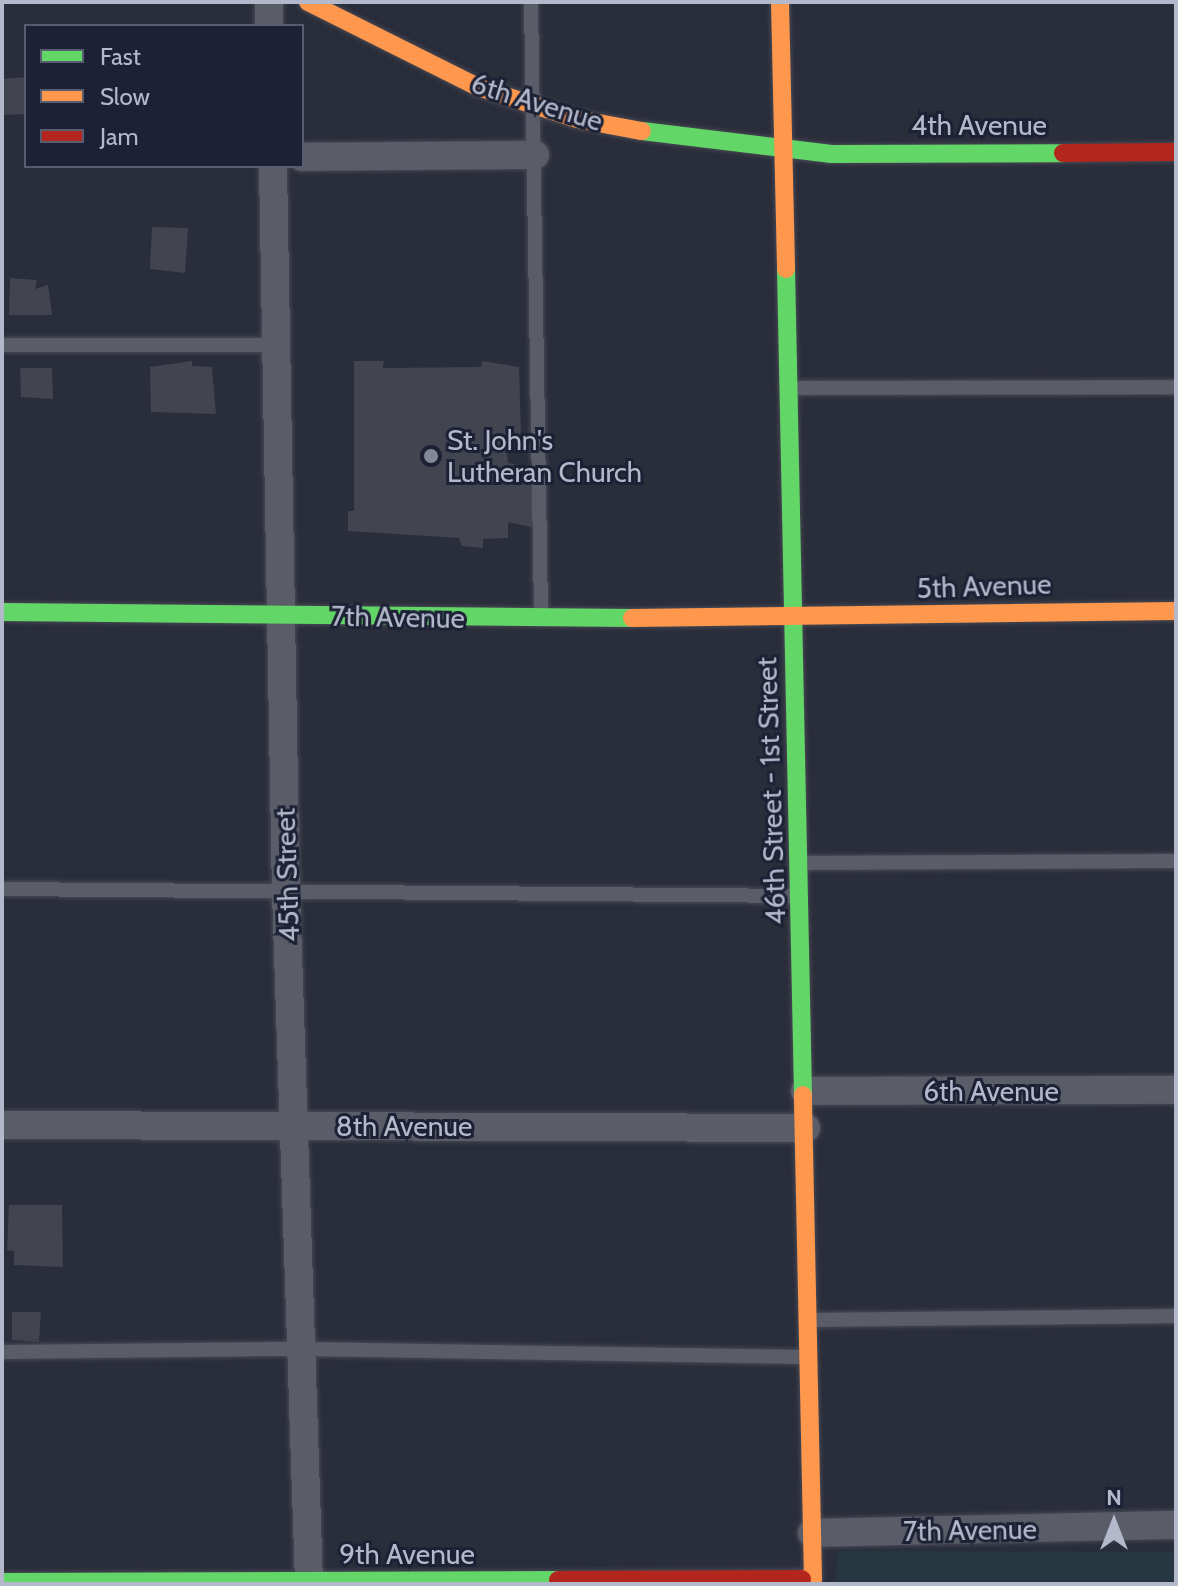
<!DOCTYPE html>
<html>
<head>
<meta charset="utf-8">
<style>
	body { margin:0 }
	#map { position:relative; width:1178px; height:1586px; overflow:hidden; background:#2a2d3a; font-family:Cabin,sans-serif }
	div>[style] { position:absolute }
	[style*='--x'] { left:calc(var(--x)*1px); top:calc(var(--y)*1px); width:calc(var(--w)*1px); rotate:calc(var(--a)*1deg) }
	.green>* { inset:0; background:#263741 }
	.building>* { inset:0; background:#424450 }
	.roads { filter:drop-shadow(0 0 2px #464953) drop-shadow(0 0 2px #464953) }
	.lane>* { height:14px; margin:-7px; padding:0 7px; transform-origin:7px; border-radius:7px; background:#5a5c67 }
	.street>* { height:28px; margin:-14px; padding:0 14px; transform-origin:14px; border-radius:14px; background:#5a5c67 }
	.fast>* { height:18px; margin:-9px; padding:0 9px; transform-origin:9px; border-radius:9px; background:#63d668 }
	.slow>* { height:18px; margin:-9px; padding:0 9px; transform-origin:9px; border-radius:9px; background:#ff974d }
	.jam>* { height:18px; margin:-9px; padding:0 9px; transform-origin:9px; border-radius:9px; background:#b3261e }
	.dots>* { width:22px; height:22px; translate:-50% -50%; box-sizing:border-box; border:4px solid #1c2135; border-radius:50% }
	span { translate:-50% -50%; white-space:nowrap; text-align:center; line-height:1.15; -webkit-text-stroke:6px #1c2135; paint-order:stroke }
	.street-label { font-size:28px; color:#b4b8cb }
	.poi-label { font-size:28px; color:#b4b8cb }
	.left { translate:0 -50%; text-align:left }
	.frame { position:absolute; inset:0; border:4px solid #b4b8cb; pointer-events:none }
	.legend { position:absolute; left:24px; top:24px; width:280px; height:144px; box-sizing:border-box; background:#1c2135; border:2px solid #595d71; margin:0; padding:10px 14px; list-style:none; font-size:24px; color:#b4b8cb }
	.legend li { display:flex; align-items:center; gap:16px; height:40px }
	.legend b { width:40px; border:2px solid #595d71 }
	.north { position:absolute; left:1074px; top:1482px; width:80px; height:80px; -webkit-text-stroke:6px #1c2135; paint-order:stroke; rotate:0deg; font-size:22px; font-weight:700; line-height:32px; text-align:center; color:#b4b8cb }
	.north::after { content:''; display:block; margin:auto; width:28px; height:36px; background:#b4b8cb; clip-path:polygon(50% 0,100% 100%,50% 72%,0 100%) }
</style>
</head>
<body>
<div id="map">
	<div class="green">
		<i style="clip-path:polygon(838px 1551px,1176px 1552px,1176px 1584px,835px 1584px)"></i>
	</div>
	<div class="building">
		<i style="clip-path:polygon(26px 77px,25px 114px,2px 115px,2px 79px)"></i>
		<i style="clip-path:polygon(152px 227px,188px 228px,185px 273px,150px 269px)"></i>
		<i style="clip-path:polygon(10px 278px,37px 280px,35px 289px,48px 285px,52px 315px,9px 315px)"></i>
		<i style="clip-path:polygon(192px 361px,192px 366px,212px 367px,216px 414px,151px 412px,150px 367px)"></i>
		<i style="clip-path:polygon(354px 361px,384px 361px,383px 368px,481px 367px,482px 361px,519px 367px,521px 437px,514px 439px,514px 450px,507px 448px,508px 463px,534px 468px,535px 528px,508px 522px,508px 538px,483px 539px,483px 548px,462px 546px,459px 538px,348px 531px,348px 511px,354px 511px)"></i>
		<i style="clip-path:polygon(20px 368px,52px 368px,53px 399px,21px 397px)"></i>
		<i style="clip-path:polygon(9px 1205px,62px 1205px,63px 1267px,14px 1265px,14px 1251px,7px 1250px)"></i>
		<i style="clip-path:polygon(12px 1312px,41px 1312px,39px 1342px,12px 1340px)"></i>
	</div>
	<div class="roads">
		<div class="lane">
			<i style="--x:531;--y:2;--w:612;--a:89.06"></i>
			<i style="--x:2;--y:345;--w:275;--a:0"></i>
			<i style="--x:789;--y:388;--w:387;--a:-0.1"></i>
			<i style="--x:800;--y:863;--w:376;--a:-0.3"></i>
			<i style="--x:2;--y:889;--w:796;--a:0.5"></i>
			<i style="--x:811;--y:1320;--w:365;--a:-0.6"></i>
			<i style="--x:2;--y:1352;--w:301;--a:-0.6"></i>
			<i style="--x:303;--y:1349;--w:503;--a:0.91"></i>
		</div>
		<div class="street">
			<i style="--x:269;--y:2;--w:24;--a:90"></i>
			<i style="--x:302;--y:157;--w:233;--a:-0.5"></i>
			<i style="--x:273;--y:166;--w:727;--a:88.98"></i>
			<i style="--x:286;--y:893;--w:691;--a:88.09"></i>
			<i style="--x:805;--y:1091;--w:371;--a:-0.2"></i>
			<i style="--x:2;--y:1125;--w:804;--a:0.21"></i>
			<i style="--x:812;--y:1533;--w:364;--a:-1.3"></i>
		</div>
		<div class="fast">
			<i style="--x:642;--y:131;--w:191;--a:6.9"></i>
			<i style="--x:832;--y:154;--w:231;--a:-0.2"></i>
			<i style="--x:786;--y:269;--w:826;--a:88.82"></i>
			<i style="--x:2;--y:612;--w:630;--a:0.55"></i>
			<i style="--x:2;--y:1582;--w:556;--a:-0.21"></i>
		</div>
		<div class="slow">
			<i style="--x:308;--y:2;--w:190;--a:26.6"></i>
			<i style="--x:478;--y:87;--w:104;--a:17.9"></i>
			<i style="--x:577;--y:119;--w:66;--a:10.5"></i>
			<i style="--x:780;--y:2;--w:267;--a:88.7"></i>
			<i style="--x:632;--y:618;--w:544;--a:-0.74"></i>
			<i style="--x:802;--y:1579;--w:11;--a:0"></i>
			<i style="--x:813;--y:1579;--w:484;--a:-91.2"></i>
		</div>
		<div class="jam">
			<i style="--x:1063;--y:153;--w:113;--a:-0.5"></i>
			<i style="--x:558;--y:1580;--w:244;--a:-0.2"></i>
		</div>
	</div>
	<div class="dots">
		<i style="left:431px;top:456px;background:#848798"></i>
	</div>
	<div class="street-label">
		<span style="left:537px;top:102px;rotate:17deg">6th Avenue</span>
		<span style="left:979px;top:125px">4th Avenue</span>
		<span style="left:984px;top:586px;rotate:-2deg">5th Avenue</span>
		<span style="left:398px;top:617px;rotate:1deg">7th Avenue</span>
		<span style="left:771px;top:791px;rotate:-92deg">46th Street - 1st Street</span>
		<span style="left:287px;top:875px;rotate:-92deg">45th Street</span>
		<span style="left:991px;top:1091px">6th Avenue</span>
		<span style="left:404px;top:1126px">8th Avenue</span>
		<span style="left:970px;top:1530px;rotate:-1deg">7th Avenue</span>
		<span style="left:407px;top:1554px">9th Avenue</span>
	</div>
	<div class="poi-label">
		<span class="left" style="left:447px;top:456px">St. John's<br>Lutheran Church</span>
	</div>
	<div class="frame"></div>
	<ul class="legend">
	<li><b style="height:10px;background:#63d668"></b>Fast</li>
	<li><b style="height:10px;background:#ff974d"></b>Slow</li>
	<li><b style="height:10px;background:#b3261e"></b>Jam</li>
	</ul>
	<div class="north">N</div>
</div>
</body>
</html>
